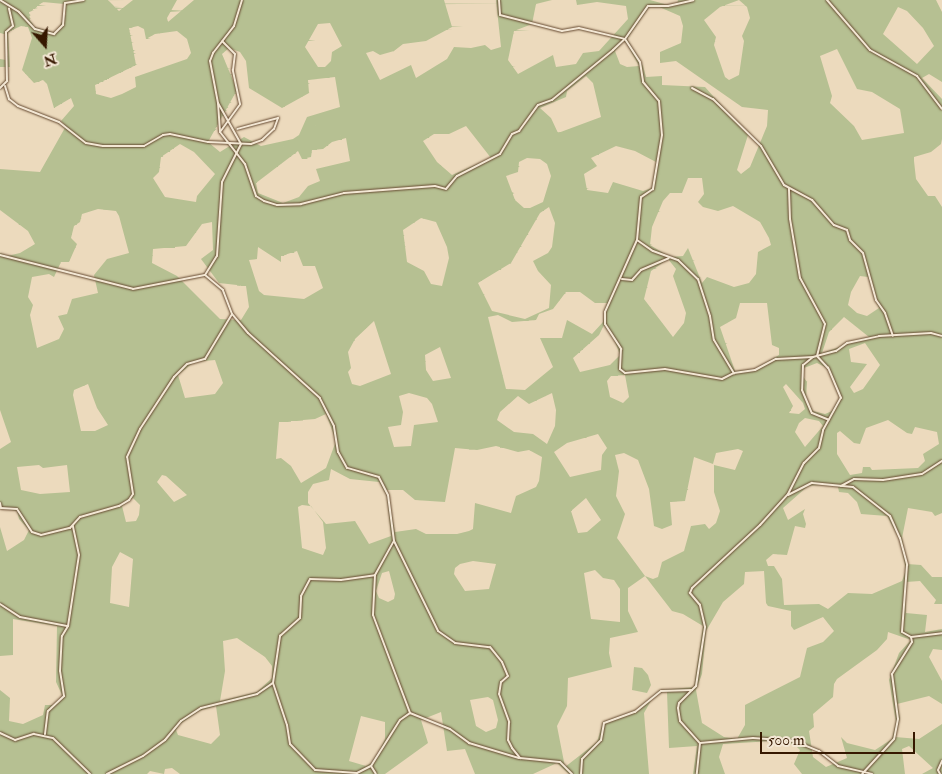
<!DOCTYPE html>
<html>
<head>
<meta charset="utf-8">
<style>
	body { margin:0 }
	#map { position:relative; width:942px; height:774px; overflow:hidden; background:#ecdabd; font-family:"IM FELL Double Pica",serif }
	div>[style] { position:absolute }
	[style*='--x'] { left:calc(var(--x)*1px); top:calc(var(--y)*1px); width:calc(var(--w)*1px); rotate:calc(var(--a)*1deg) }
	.green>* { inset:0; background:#b6c092 }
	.roads { filter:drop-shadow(0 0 1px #64482f) drop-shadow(0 0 1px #64482f) }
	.street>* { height:2px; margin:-1px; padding:0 1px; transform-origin:1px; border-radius:1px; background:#f3e7d4 }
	span { translate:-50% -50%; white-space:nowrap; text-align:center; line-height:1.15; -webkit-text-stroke:4px #f3e7d4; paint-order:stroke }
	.north { position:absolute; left:20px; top:20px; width:50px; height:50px; -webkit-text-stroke:4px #f3e7d4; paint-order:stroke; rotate:161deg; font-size:14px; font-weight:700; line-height:20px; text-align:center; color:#361800 }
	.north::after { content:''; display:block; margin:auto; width:18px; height:22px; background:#361800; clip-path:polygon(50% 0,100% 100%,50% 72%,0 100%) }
	.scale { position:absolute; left:760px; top:732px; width:155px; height:22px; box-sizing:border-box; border:2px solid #361800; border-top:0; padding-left:6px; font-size:15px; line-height:18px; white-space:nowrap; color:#361800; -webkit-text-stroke:4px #f3e7d4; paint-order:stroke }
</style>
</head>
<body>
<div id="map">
	<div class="green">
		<i style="clip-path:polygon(evenodd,0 0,108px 0,119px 11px,133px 0,177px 0,167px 18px,168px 22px,194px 0,444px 0,452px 27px,426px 41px,403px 44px,394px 51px,380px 55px,373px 51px,366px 53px,380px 80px,411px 65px,416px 78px,447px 59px,454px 47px,471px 48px,485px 45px,491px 50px,501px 47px,496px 0,552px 0,536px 4px,532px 24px,514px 31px,508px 60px,518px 74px,553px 55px,556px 67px,576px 64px,583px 53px,599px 51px,628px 19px,626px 6px,597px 2px,577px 5px,576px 0,650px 0,668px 5px,677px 4px,678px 0,936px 0,942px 12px,942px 82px,929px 74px,922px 78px,942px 99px,942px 139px,941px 144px,931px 152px,914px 157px,914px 161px,916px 179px,928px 196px,935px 196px,942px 207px,942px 513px,935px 516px,932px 512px,908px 508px,902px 538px,907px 564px,921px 565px,932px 577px,942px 577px,942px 604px,934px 604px,936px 600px,920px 581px,906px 582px,905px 597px,906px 613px,927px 615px,925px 632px,942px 629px,942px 650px,933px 649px,929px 657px,942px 681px,942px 704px,929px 696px,897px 704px,900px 718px,895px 737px,919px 739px,942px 724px,942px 774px,922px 774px,933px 768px,909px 746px,902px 749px,905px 774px,802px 774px,794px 764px,800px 750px,795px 745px,772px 741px,723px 744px,719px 757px,725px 774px,693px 774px,697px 746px,669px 748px,667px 692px,661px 692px,652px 699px,644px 713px,649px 774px,569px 774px,557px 763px,533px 774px,475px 774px,465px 749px,447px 751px,441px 712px,421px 720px,428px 743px,385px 774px,180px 774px,172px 768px,165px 769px,164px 774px,150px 771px,147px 774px,0 774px,0 690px,10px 698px,9px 721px,23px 724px,43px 715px,45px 705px,54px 705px,63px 697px,56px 682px,57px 626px,13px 619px,13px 655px,0 656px,0 527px,7px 551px,24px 540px,29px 530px,19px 519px,17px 511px,0 508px,0 449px,11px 442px,0 410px,0 253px,7px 256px,20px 253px,35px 244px,28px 231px,0 210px,0 169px,40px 172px,66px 126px,61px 121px,74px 106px,71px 98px,54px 108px,47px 84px,43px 80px,34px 83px,22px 70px,32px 38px,28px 27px,21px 26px,8px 32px,10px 67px,0 67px,0 59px,6px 60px,8px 54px,5px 34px,0 33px,0 0,739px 0,747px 7px,750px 18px,742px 36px,744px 41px,739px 75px,729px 80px,725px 77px,714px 45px,716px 37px,704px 20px,720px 7px,739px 0,0 0,43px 2px,64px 4px,66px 14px,56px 33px,34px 27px,30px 20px,29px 12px,43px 2px,0 0,657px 6px,680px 16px,683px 26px,681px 43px,660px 52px,660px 63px,676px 61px,742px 107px,768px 110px,767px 126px,750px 167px,741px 174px,737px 170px,748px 135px,705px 87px,662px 85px,662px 76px,646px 77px,643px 66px,627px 39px,649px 7px,657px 6px,0 0,898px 7px,907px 11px,923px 28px,934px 46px,917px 64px,883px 34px,898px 7px,0 0,330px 23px,342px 46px,332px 52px,331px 61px,325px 67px,318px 67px,305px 47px,318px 24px,330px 23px,0 0,138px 26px,144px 29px,146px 39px,155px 34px,177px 31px,187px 39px,191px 53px,187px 59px,135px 77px,136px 87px,122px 94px,111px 98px,96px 94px,95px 85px,136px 65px,129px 28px,138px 26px,0 0,624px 41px,627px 44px,639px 66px,627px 67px,620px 64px,615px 51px,624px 41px,0 0,229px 48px,240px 52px,246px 61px,249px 88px,282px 108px,309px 93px,308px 80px,335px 77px,340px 107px,307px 117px,299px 135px,293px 139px,261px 146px,244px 137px,220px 152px,208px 142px,237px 90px,222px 54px,229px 48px,0 0,837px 49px,857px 89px,872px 92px,900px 109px,904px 133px,862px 140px,854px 126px,830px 103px,832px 96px,820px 56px,837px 49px,0 0,586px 76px,593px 83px,601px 117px,558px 133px,551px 118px,540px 108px,566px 97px,567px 91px,586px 76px,0 0,466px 126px,491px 158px,452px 175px,437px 162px,423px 141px,434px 134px,449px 134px,466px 126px,0 0,346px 138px,350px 161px,316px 169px,320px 181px,308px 186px,299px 197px,283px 203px,258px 193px,256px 183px,298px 151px,302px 159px,311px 157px,312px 150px,323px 149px,332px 142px,346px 138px,0 0,180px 144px,194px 152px,215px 174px,197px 196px,196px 202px,165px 197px,153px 178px,159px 172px,161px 157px,180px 144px,0 0,616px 146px,635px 151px,656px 162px,652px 188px,643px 191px,613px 182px,608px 193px,587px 190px,584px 174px,597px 166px,591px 158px,616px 146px,0 0,527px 158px,540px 159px,547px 164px,551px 176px,543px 202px,530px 208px,524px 208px,515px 200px,506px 176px,518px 172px,519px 162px,527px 158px,0 0,688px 178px,702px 178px,704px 194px,698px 202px,703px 207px,718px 211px,733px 206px,760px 222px,769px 238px,771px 245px,758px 252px,756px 274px,749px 283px,734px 287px,707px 277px,702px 283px,688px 248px,683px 256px,670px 257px,650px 245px,652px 227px,663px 201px,670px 193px,682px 193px,688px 178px,0 0,549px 207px,555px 223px,552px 247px,548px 253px,533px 261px,538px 271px,551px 285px,549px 308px,525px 319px,492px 311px,478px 283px,511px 263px,540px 213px,549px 207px,0 0,98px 209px,116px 211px,119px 216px,129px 253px,107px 259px,94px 275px,98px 293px,72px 299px,67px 314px,58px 316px,64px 329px,59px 339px,37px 348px,30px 315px,33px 305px,28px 297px,32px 277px,49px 274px,54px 277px,61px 262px,69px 262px,77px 244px,71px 238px,74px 226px,80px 222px,82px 214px,98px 209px,0 0,421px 218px,436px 222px,447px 247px,449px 258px,442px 286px,431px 284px,424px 271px,407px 262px,403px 230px,421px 218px,0 0,212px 222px,213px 250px,201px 259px,219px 283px,246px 286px,249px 307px,241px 320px,220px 319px,177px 276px,152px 263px,153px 249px,186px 246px,202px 224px,212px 222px,0 0,258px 247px,281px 262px,281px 256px,297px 251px,303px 266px,315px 266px,323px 288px,304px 299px,264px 295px,259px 291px,249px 260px,257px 259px,258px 247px,0 0,668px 259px,676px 269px,673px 276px,686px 313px,684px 323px,673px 337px,644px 299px,651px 271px,668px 259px,0 0,860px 276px,868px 277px,879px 308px,867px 316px,857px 313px,848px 305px,851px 292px,860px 276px,0 0,566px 292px,580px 292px,595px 303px,607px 303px,603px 322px,592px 334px,567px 320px,562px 338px,540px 338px,553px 367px,525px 390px,506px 389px,488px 317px,498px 315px,512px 322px,536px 320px,539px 314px,553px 309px,566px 292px,0 0,740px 303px,767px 303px,772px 345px,779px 348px,779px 355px,755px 369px,735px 371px,720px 327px,736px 318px,740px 303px,0 0,844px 317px,869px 337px,822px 353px,829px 332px,844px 317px,0 0,374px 321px,391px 374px,360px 386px,352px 384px,348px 372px,351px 368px,348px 352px,355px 339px,374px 321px,0 0,604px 325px,612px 334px,620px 355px,610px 365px,580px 372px,573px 358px,599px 335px,604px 325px,0 0,865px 343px,880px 365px,863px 389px,854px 393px,850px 387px,867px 364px,851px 362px,849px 349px,865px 343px,0 0,440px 347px,451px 378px,433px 381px,426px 370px,425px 355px,440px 347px,0 0,215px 360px,223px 383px,215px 394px,185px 398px,178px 375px,194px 362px,215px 360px,0 0,817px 363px,827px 368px,840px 397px,832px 411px,825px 414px,813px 411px,806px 399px,807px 382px,802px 375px,804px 368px,817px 363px,0 0,625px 375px,629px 397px,623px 403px,610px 397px,607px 381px,611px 376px,625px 375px,0 0,88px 384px,97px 408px,108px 425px,95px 431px,81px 431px,73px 395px,74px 390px,88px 384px,0 0,786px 384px,803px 403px,805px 409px,799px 414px,789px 413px,793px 406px,783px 387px,786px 384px,0 0,409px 393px,427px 398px,432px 404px,438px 422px,414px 425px,411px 446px,394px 447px,388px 427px,401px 425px,403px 412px,399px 396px,409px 393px,0 0,552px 393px,556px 410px,555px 426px,547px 444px,533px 434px,514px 432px,497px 420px,500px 412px,518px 396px,529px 404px,552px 393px,0 0,326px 414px,336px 441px,326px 468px,301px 483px,291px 466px,281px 458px,276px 459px,279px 422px,315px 419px,326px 414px,0 0,805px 418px,819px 421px,823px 426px,805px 447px,795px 432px,799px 423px,805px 418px,0 0,888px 420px,907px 433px,912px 434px,915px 427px,937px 432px,939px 444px,923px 454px,925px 461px,918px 468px,872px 470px,870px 467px,863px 467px,862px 473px,850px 475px,837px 454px,837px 433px,840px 431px,854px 443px,860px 444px,866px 428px,888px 420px,0 0,598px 434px,607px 448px,602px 455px,601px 470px,570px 477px,554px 452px,567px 443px,598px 434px,0 0,496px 446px,518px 452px,529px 450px,542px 457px,539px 481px,536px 487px,516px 496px,511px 513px,475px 503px,473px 529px,469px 531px,457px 534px,426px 534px,416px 529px,395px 532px,387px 490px,403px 490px,415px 500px,445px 502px,455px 448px,477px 450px,496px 446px,0 0,738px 449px,743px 451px,735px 470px,714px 465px,714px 492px,720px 511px,716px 523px,709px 529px,705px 524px,691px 526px,684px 551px,662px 562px,658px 577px,653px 579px,645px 576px,617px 538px,625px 514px,616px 496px,619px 471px,615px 455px,624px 453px,638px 460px,649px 489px,654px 526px,662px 529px,672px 525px,670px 502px,685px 501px,694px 457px,713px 464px,716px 453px,738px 449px,0 0,39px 465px,43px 468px,67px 465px,70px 492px,40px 494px,21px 490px,17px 467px,39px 465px,0 0,331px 469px,350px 479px,379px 482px,387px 496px,391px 536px,369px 544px,355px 521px,326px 524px,308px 503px,308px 492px,313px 484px,329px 480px,331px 469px,0 0,162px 475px,166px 476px,187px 495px,174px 502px,157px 482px,162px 475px,0 0,830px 484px,838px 487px,839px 492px,848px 493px,857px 502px,861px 514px,887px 516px,900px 540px,906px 570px,902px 581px,872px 594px,848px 593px,828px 609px,819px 604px,784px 605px,782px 579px,774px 566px,768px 566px,766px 560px,773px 554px,787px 555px,795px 526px,805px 528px,806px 524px,803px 514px,805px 509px,788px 520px,783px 508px,808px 486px,830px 484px,0 0,133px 498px,140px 505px,139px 515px,136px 521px,126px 522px,122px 506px,133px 498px,0 0,586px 498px,601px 520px,587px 532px,578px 533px,571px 511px,586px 498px,0 0,302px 505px,311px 506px,323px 522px,326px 548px,323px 555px,302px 548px,298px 507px,302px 505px,0 0,120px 552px,133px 559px,129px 607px,110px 603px,112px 567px,120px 552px,0 0,473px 561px,496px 564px,489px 589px,465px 591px,454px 574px,455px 568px,460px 564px,473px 561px,0 0,595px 570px,603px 578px,614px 580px,620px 589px,620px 622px,591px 619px,584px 573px,595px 570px,0 0,389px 571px,395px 594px,394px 599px,388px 602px,379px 598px,376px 591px,382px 573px,389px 571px,0 0,764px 571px,766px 603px,768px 606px,791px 611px,791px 626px,794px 630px,823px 617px,834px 631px,823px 642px,807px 648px,800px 677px,745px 705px,745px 725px,737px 739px,724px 737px,702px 723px,696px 690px,702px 674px,706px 631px,723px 602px,744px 584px,745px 572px,764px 571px,0 0,645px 576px,672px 611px,683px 614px,703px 626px,694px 687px,660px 690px,637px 710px,603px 722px,597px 742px,565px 767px,557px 726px,567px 706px,568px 678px,612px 667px,609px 653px,610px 638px,638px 632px,628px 611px,628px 588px,645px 576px,0 0,888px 632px,911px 640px,899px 653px,889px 680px,896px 722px,892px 739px,875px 750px,847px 743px,841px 737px,847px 758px,826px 767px,813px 757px,809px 731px,814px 727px,813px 714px,833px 697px,834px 684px,837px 679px,877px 650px,887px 639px,888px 632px,0 0,237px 638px,265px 657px,272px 666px,272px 678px,257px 692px,220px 701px,225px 671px,223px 641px,237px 638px,0 0,488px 697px,493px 700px,498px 720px,496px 728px,486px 732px,476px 726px,470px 700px,488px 697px,0 0,216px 706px,220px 735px,211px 744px,178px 735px,176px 730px,180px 724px,199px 711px,216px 706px,0 0,361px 716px,385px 722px,385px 739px,375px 761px,366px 766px,349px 761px,361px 716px)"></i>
		<i style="clip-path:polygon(634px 667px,642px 668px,648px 675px,651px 685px,647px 693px,632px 690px)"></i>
	</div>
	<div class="roads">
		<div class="street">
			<i style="--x:0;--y:0;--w:22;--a:32"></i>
			<i style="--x:19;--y:12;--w:23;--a:47"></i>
			<i style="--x:35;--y:29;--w:20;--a:15"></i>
			<i style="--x:54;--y:34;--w:13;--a:-45"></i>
			<i style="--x:63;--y:25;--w:22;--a:-85"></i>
			<i style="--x:65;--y:3;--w:19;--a:-9"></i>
			<i style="--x:499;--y:0;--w:15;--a:86"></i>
			<i style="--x:500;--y:15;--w:64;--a:14.5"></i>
			<i style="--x:562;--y:31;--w:17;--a:-10"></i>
			<i style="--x:579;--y:28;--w:47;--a:13.4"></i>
			<i style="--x:625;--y:39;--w:27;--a:57"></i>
			<i style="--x:640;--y:62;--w:20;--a:81"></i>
			<i style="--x:643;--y:82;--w:25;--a:50"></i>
			<i style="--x:659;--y:101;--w:34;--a:85"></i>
			<i style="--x:662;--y:135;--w:55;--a:99.5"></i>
			<i style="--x:653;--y:189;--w:14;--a:146"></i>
			<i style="--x:641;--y:197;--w:43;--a:95.3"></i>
			<i style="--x:637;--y:240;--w:19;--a:35"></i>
			<i style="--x:653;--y:251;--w:27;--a:20"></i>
			<i style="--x:678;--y:260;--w:28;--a:44"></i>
			<i style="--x:698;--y:279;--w:39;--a:72"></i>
			<i style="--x:710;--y:316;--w:24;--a:81"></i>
			<i style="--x:714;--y:340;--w:39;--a:59"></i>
			<i style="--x:827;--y:0;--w:66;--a:49.3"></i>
			<i style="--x:870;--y:50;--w:54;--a:29"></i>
			<i style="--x:917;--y:76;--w:41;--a:52.9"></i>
			<i style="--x:5;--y:86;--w:14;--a:73"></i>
			<i style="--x:9;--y:99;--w:11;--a:38"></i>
			<i style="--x:18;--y:106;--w:44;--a:21.3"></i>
			<i style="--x:59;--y:122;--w:34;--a:38"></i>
			<i style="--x:86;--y:143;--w:17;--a:10"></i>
			<i style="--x:103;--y:146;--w:41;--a:0"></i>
			<i style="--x:144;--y:146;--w:22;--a:-30"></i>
			<i style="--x:163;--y:135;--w:7;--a:-8"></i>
			<i style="--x:170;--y:134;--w:39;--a:12"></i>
			<i style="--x:208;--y:142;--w:43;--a:2.7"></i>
			<i style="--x:251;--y:144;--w:12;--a:-20"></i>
			<i style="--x:262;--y:140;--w:16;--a:-43"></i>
			<i style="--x:274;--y:129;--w:12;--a:-70"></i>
			<i style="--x:278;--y:118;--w:42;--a:165"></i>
			<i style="--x:0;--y:88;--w:10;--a:-45"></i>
			<i style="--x:7;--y:81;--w:49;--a:-91.2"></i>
			<i style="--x:6;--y:32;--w:9;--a:-41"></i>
			<i style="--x:13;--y:26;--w:18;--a:-103"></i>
			<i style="--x:692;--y:88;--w:24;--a:28"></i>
			<i style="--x:713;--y:99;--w:67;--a:44.4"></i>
			<i style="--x:761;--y:146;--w:45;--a:59.5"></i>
			<i style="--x:784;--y:185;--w:32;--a:28"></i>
			<i style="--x:812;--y:200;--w:33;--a:49"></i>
			<i style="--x:834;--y:225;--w:14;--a:21"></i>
			<i style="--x:847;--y:230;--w:10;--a:73"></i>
			<i style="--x:850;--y:240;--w:18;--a:45"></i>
			<i style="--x:863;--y:253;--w:49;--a:74.5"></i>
			<i style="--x:876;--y:300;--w:16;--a:55"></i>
			<i style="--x:885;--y:313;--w:24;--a:71"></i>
			<i style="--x:218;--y:103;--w:29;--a:86"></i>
			<i style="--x:220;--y:132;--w:41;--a:52"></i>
			<i style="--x:245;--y:164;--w:34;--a:71"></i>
			<i style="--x:256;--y:196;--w:9;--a:32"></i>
			<i style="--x:264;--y:201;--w:14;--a:17"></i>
			<i style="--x:277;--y:205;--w:24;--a:-2"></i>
			<i style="--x:301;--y:204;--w:44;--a:-14.3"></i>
			<i style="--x:344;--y:193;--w:91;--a:-4.4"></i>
			<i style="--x:435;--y:186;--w:11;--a:15"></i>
			<i style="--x:446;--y:189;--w:17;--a:-50"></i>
			<i style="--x:457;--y:176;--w:48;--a:-27.1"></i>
			<i style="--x:500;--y:154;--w:23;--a:-59"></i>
			<i style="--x:512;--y:134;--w:8;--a:-23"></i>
			<i style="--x:519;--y:131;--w:32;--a:-54"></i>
			<i style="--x:538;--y:105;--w:15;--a:-20"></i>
			<i style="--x:552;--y:100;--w:79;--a:-39.3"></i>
			<i style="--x:613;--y:50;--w:16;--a:-43"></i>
			<i style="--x:625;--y:39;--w:40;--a:-55.1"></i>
			<i style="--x:648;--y:6;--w:20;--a:0"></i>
			<i style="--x:668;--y:6;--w:26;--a:-13"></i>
			<i style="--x:220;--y:132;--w:34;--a:-54"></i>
			<i style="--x:240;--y:104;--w:35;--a:-102"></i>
			<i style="--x:233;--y:70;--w:16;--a:-83"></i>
			<i style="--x:235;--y:54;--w:18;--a:-135"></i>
			<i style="--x:637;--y:240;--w:79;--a:114"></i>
			<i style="--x:605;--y:312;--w:12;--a:90"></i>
			<i style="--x:605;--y:324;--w:30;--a:57"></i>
			<i style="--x:621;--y:349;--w:20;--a:93"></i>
			<i style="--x:620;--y:369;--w:6;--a:39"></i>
			<i style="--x:625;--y:373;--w:40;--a:-5.7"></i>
			<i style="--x:665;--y:369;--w:58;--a:10"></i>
			<i style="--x:722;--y:379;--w:13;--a:-27"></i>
			<i style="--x:734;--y:373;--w:21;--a:-8"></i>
			<i style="--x:755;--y:370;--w:24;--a:-28"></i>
			<i style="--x:776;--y:359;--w:37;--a:-3"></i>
			<i style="--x:813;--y:357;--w:24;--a:-15"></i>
			<i style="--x:836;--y:351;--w:14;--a:-36"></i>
			<i style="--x:847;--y:343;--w:33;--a:-12"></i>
			<i style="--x:879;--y:336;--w:52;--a:-3.3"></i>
			<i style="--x:931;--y:333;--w:11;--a:15"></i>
			<i style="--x:0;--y:255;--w:137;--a:14.3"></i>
			<i style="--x:133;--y:289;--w:73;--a:-11"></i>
			<i style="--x:205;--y:275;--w:22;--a:-58"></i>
			<i style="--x:217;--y:256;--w:74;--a:-86.1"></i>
			<i style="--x:222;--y:182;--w:42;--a:-63.4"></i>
			<i style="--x:241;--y:144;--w:47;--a:-119.3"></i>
			<i style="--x:218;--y:103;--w:43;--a:-100.8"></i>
			<i style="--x:210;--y:61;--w:9;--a:-69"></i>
			<i style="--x:213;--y:53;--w:34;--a:-52"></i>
			<i style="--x:234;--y:26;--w:27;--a:-73"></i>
			<i style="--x:622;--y:279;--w:10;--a:6"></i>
			<i style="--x:632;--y:280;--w:13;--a:-48"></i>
			<i style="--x:641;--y:270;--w:30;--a:-23"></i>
			<i style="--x:813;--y:357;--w:13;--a:141"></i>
			<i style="--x:803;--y:365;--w:25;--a:92"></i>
			<i style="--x:802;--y:390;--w:25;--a:67"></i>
			<i style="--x:812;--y:413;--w:18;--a:22"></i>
			<i style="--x:841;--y:486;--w:15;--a:-28"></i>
			<i style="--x:854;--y:479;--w:29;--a:2"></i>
			<i style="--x:883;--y:480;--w:39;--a:-9"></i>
			<i style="--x:922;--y:474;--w:24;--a:-33"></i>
			<i style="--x:788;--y:495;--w:27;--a:-27"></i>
			<i style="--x:812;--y:483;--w:41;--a:5.6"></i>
			<i style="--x:853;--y:487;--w:47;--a:38.1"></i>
			<i style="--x:890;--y:516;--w:24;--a:66"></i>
			<i style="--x:900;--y:538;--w:28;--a:75"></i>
			<i style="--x:907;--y:565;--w:67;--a:94.3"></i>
			<i style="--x:902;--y:632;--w:10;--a:29"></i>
			<i style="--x:911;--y:637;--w:5;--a:79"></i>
			<i style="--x:912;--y:642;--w:38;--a:122"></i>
			<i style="--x:892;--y:674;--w:45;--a:82.4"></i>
			<i style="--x:898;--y:719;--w:20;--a:101"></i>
			<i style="--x:894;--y:739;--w:47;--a:132.4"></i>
			<i style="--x:0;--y:503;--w:5;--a:79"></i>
			<i style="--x:1;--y:508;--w:16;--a:4"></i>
			<i style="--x:17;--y:509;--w:27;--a:57"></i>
			<i style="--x:32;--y:532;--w:9;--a:18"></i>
			<i style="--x:41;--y:535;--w:30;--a:-14"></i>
			<i style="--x:70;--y:528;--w:15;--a:-48"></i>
			<i style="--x:80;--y:517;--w:41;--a:-15.8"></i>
			<i style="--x:119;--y:506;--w:12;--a:-31"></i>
			<i style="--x:129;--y:500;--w:7;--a:-56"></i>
			<i style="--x:133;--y:494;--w:37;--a:-99"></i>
			<i style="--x:127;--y:457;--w:31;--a:-65"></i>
			<i style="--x:140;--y:429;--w:62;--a:-56.8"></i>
			<i style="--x:174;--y:377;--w:18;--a:-45"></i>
			<i style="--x:187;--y:364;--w:19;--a:-16"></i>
			<i style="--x:205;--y:359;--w:52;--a:-59"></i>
			<i style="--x:394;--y:541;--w:100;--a:63.9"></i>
			<i style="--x:438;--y:631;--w:21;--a:35"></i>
			<i style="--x:455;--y:643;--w:35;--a:7"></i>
			<i style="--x:490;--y:647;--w:19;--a:51"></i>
			<i style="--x:502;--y:662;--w:15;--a:67"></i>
			<i style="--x:508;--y:676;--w:9;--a:139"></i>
			<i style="--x:501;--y:682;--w:12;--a:99"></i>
			<i style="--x:499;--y:694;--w:30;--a:70"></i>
			<i style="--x:509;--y:722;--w:18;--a:93"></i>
			<i style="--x:508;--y:740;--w:9;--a:63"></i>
			<i style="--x:512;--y:748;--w:13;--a:51"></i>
			<i style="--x:520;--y:758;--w:40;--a:5.7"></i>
			<i style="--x:560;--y:762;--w:17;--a:45"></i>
			<i style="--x:375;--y:575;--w:40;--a:92.9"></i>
			<i style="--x:373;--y:615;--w:105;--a:69.3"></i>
			<i style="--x:410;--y:713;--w:43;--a:21.8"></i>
			<i style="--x:450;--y:729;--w:24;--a:36"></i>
			<i style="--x:469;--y:743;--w:52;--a:16.7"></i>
			<i style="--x:0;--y:604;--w:24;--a:33"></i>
			<i style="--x:20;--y:617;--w:48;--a:10.8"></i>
			<i style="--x:911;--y:637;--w:31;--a:-7"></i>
			<i style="--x:273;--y:683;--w:44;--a:71.6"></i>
			<i style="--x:287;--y:725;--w:19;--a:81"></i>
			<i style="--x:290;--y:744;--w:36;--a:46"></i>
			<i style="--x:315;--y:770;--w:42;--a:4.1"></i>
			<i style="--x:357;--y:773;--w:16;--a:-27"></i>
			<i style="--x:371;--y:766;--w:54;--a:-57.8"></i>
			<i style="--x:400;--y:720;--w:12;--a:-35"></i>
			<i style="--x:692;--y:690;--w:18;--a:135"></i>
			<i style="--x:679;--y:703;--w:5;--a:101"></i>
			<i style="--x:678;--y:708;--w:13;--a:81"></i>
			<i style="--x:680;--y:721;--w:30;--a:48"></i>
			<i style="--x:700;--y:743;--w:31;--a:96"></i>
			<i style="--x:0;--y:733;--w:17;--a:25"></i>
			<i style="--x:15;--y:740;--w:20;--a:-18"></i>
			<i style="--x:34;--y:734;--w:19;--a:12"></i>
			<i style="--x:53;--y:738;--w:52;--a:44.2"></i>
			<i style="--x:45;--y:734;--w:23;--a:-83"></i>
			<i style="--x:48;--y:711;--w:22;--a:-43"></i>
			<i style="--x:64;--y:696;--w:25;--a:-99"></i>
			<i style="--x:60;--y:671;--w:35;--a:-87"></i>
			<i style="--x:62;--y:636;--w:12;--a:-59"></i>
			<i style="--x:68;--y:626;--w:72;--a:-81.2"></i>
			<i style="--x:79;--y:555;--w:30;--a:-102"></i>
			<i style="--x:700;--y:743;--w:53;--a:-5.4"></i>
			<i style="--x:753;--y:738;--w:41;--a:4.2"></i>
			<i style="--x:794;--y:741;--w:27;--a:22"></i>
			<i style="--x:819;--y:751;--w:24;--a:38"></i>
			<i style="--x:838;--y:766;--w:35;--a:13"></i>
			<i style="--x:371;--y:766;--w:9;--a:58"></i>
			<i style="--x:107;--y:774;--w:40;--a:-26.6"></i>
			<i style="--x:143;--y:756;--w:27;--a:-36"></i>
			<i style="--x:165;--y:740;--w:25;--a:-50"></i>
			<i style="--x:181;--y:721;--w:24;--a:-33"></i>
			<i style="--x:201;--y:708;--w:58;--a:-14"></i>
			<i style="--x:257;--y:694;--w:19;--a:-35"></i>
			<i style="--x:273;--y:683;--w:48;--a:-81.5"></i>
			<i style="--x:280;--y:636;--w:27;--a:-42"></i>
			<i style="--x:300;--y:618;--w:22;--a:-87"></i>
			<i style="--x:301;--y:596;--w:19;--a:-62"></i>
			<i style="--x:310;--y:579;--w:31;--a:2"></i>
			<i style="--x:341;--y:580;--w:34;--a:-8"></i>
			<i style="--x:375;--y:575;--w:39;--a:-61"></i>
			<i style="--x:394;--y:541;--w:46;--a:-97.4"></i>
			<i style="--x:388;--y:495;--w:20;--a:-117"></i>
			<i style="--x:379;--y:477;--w:33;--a:-164"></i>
			<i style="--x:347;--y:468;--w:18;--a:-119"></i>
			<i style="--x:338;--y:452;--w:26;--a:-99"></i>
			<i style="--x:334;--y:426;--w:31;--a:-117"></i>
			<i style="--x:320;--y:398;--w:97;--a:-137.9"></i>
			<i style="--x:248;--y:333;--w:25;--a:-130"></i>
			<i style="--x:232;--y:314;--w:26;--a:-111"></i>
			<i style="--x:223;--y:290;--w:23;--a:-140"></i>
			<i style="--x:581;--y:774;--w:15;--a:-86"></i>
			<i style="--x:582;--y:759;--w:27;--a:-45"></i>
			<i style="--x:601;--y:740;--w:17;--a:-80"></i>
			<i style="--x:604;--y:723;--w:33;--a:-20"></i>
			<i style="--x:635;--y:712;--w:33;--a:-39"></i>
			<i style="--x:661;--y:691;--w:31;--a:-2"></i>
			<i style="--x:692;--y:690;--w:6;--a:-45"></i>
			<i style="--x:696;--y:686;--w:60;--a:-81.3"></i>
			<i style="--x:705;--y:627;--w:23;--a:-103"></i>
			<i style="--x:700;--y:605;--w:16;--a:-130"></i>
			<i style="--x:690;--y:593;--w:5;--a:-68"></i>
			<i style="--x:692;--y:588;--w:93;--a:-42.8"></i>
			<i style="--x:760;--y:525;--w:42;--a:-47.9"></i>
			<i style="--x:788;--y:494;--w:35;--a:-63"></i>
			<i style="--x:804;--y:463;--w:21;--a:-45"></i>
			<i style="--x:819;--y:448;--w:18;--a:-77"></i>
			<i style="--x:823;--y:430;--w:37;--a:-61"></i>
			<i style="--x:841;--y:398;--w:33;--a:-113"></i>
			<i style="--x:828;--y:368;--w:16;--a:-133"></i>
			<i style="--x:817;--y:356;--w:33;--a:-76"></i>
			<i style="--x:825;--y:324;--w:52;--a:-118.5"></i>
			<i style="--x:800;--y:278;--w:60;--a:-99.6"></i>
			<i style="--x:790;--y:219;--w:31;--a:-92"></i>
			<i style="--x:940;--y:774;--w:4;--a:-117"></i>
			<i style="--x:938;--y:770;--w:10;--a:-66"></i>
		</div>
	</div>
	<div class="north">N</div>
	<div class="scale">500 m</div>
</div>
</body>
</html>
